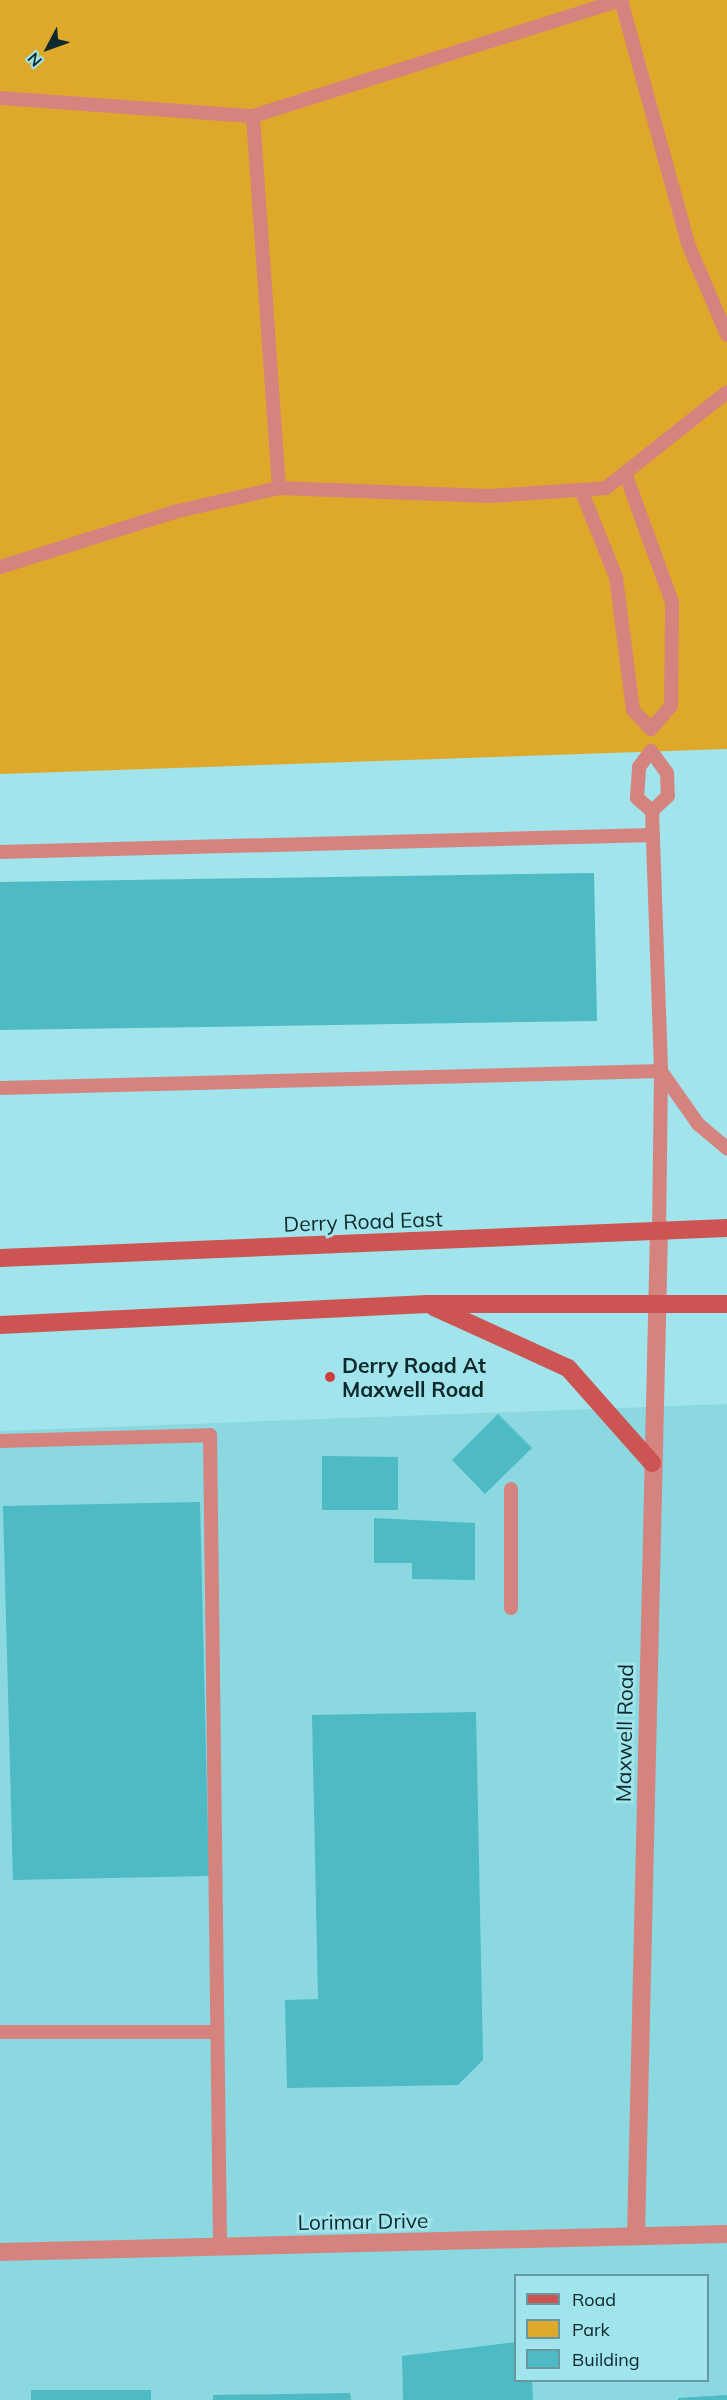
<!DOCTYPE html>
<html>
<head>
<meta charset="utf-8">
<style>
	body { margin:0 }
	#map { position:relative; width:727px; height:2400px; overflow:hidden; background:#a1e4eb; font-family:Mulish,sans-serif }
	div>[style] { position:absolute }
	[style*='--x'] { left:calc(var(--x)*1px); top:calc(var(--y)*1px); width:calc(var(--w)*1px); rotate:calc(var(--a)*1deg) }
	.built>* { inset:0; background:#8bd8e0 }
	.green>* { inset:0; background:#dea92b }
	.building>* { inset:0; background:#4dbac4 }
	.lane>* { height:14px; margin:-7px; padding:0 7px; transform-origin:7px; border-radius:7px; background:#d5837e }
	.street>* { height:18px; margin:-9px; padding:0 9px; transform-origin:9px; border-radius:9px; background:#d5837e }
	.secondary>* { height:18px; margin:-9px; padding:0 9px; transform-origin:9px; border-radius:9px; background:#cc5452 }
	.dots>* { width:16px; height:16px; translate:-50% -50%; box-sizing:border-box; border:3px solid #a1e4eb; border-radius:50% }
	span { translate:-50% -50%; white-space:nowrap; text-align:center; line-height:1.15; -webkit-text-stroke:6px #a1e4eb; paint-order:stroke }
	.street-label { font-size:21px; color:#0d292c }
	.poi-label { font-size:21px; color:#0d292c; font-weight:700 }
	.left { translate:0 -50%; text-align:left }
	.legend { position:absolute; left:514px; top:2274px; width:195px; height:108px; box-sizing:border-box; background:#a1e4eb; border:2px solid #66999f; margin:0; padding:8px 10px; list-style:none; font-size:18px; color:#0d292c }
	.legend li { display:flex; align-items:center; gap:12px; height:30px }
	.legend b { width:30px; border:2px solid #66999f }
	.north { position:absolute; left:18px; top:18px; width:60px; height:60px; -webkit-text-stroke:4px #a1e4eb; paint-order:stroke; rotate:229deg; font-size:16px; font-weight:700; line-height:24px; text-align:center; color:#0d292c }
	.north::after { content:''; display:block; margin:auto; width:21px; height:27px; background:#0d292c; clip-path:polygon(50% 0,100% 100%,50% 72%,0 100%) }
</style>
</head>
<body>
<div id="map">
	<div class="built">
		<i style="clip-path:polygon(evenodd,727px 1404px,727px 2400px,0 2400px,0 1431px,727px 1404px,516px 2276px,708px 2276px,708px 2380px,516px 2380px,516px 2276px)"></i>
	</div>
	<div class="green">
		<i style="clip-path:polygon(0 0,727px 0,727px 749px,0 774px)"></i>
	</div>
	<div class="building">
		<i style="clip-path:polygon(594px 873px,597px 1021px,0 1030px,0 882px)"></i>
		<i style="clip-path:polygon(498px 1414px,532px 1448px,485px 1494px,452px 1460px)"></i>
		<i style="clip-path:polygon(322px 1456px,398px 1457px,398px 1510px,322px 1510px)"></i>
		<i style="clip-path:polygon(200px 1502px,209px 1876px,13px 1880px,3px 1506px)"></i>
		<i style="clip-path:polygon(374px 1518px,475px 1523px,475px 1580px,412px 1579px,412px 1563px,374px 1563px)"></i>
		<i style="clip-path:polygon(476px 1712px,483px 2060px,458px 2085px,287px 2088px,285px 2000px,318px 1999px,312px 1715px)"></i>
		<i style="clip-path:polygon(516px 2342px,516px 2380px,532px 2380px,533px 2400px,403px 2400px,402px 2356px)"></i>
		<i style="clip-path:polygon(31px 2390px,151px 2390px,151px 2400px,31px 2400px)"></i>
		<i style="clip-path:polygon(350px 2393px,351px 2400px,213px 2400px,213px 2395px)"></i>
		<i style="clip-path:polygon(727px 2395px,727px 2400px,678px 2400px,678px 2398px)"></i>
	</div>
	<div class="lane">
		<i style="--x:621;--y:0;--w:253;--a:74.6"></i>
		<i style="--x:688;--y:244;--w:99;--a:66.8"></i>
		<i style="--x:0;--y:98;--w:254;--a:4.1"></i>
		<i style="--x:253;--y:116;--w:387;--a:-17.5"></i>
		<i style="--x:253;--y:116;--w:373;--a:86"></i>
		<i style="--x:581;--y:490;--w:94;--a:68.1"></i>
		<i style="--x:616;--y:577;--w:134;--a:82.7"></i>
		<i style="--x:633;--y:710;--w:26;--a:47"></i>
		<i style="--x:651;--y:729;--w:30;--a:-49"></i>
		<i style="--x:671;--y:706;--w:104;--a:-89.4"></i>
		<i style="--x:672;--y:602;--w:137;--a:-110"></i>
		<i style="--x:0;--y:567;--w:182;--a:-17.5"></i>
		<i style="--x:174;--y:512;--w:108;--a:-12.9"></i>
		<i style="--x:279;--y:488;--w:211;--a:2.2"></i>
		<i style="--x:490;--y:496;--w:116;--a:-3.9"></i>
		<i style="--x:606;--y:488;--w:154;--a:-38.4"></i>
		<i style="--x:652;--y:811;--w:20;--a:-139"></i>
		<i style="--x:637;--y:798;--w:31;--a:-86"></i>
		<i style="--x:639;--y:767;--w:20;--a:-53"></i>
		<i style="--x:651;--y:751;--w:27;--a:54"></i>
		<i style="--x:667;--y:773;--w:23;--a:88"></i>
		<i style="--x:668;--y:796;--w:22;--a:137"></i>
		<i style="--x:652;--y:811;--w:260;--a:88"></i>
		<i style="--x:661;--y:1071;--w:160;--a:90.7"></i>
		<i style="--x:0;--y:852;--w:653;--a:-1.49"></i>
		<i style="--x:661;--y:1071;--w:65;--a:55.1"></i>
		<i style="--x:698;--y:1124;--w:38;--a:40"></i>
		<i style="--x:0;--y:1088;--w:661;--a:-1.47"></i>
		<i style="--x:0;--y:1441;--w:210;--a:-1.6"></i>
		<i style="--x:210;--y:1435;--w:812;--a:89.29"></i>
		<i style="--x:511;--y:1489;--w:119;--a:90"></i>
		<i style="--x:0;--y:2032;--w:217;--a:0"></i>
	</div>
	<div class="street">
		<i style="--x:636;--y:2236;--w:1005;--a:-88.69"></i>
		<i style="--x:0;--y:2252;--w:727;--a:-1.42"></i>
	</div>
	<div class="secondary">
		<i style="--x:0;--y:1258;--w:728;--a:-2.36"></i>
		<i style="--x:434;--y:1307;--w:147;--a:24.5"></i>
		<i style="--x:568;--y:1368;--w:127;--a:48.5"></i>
		<i style="--x:0;--y:1325;--w:428;--a:-2.8"></i>
		<i style="--x:427;--y:1304;--w:300;--a:0"></i>
	</div>
	<div class="dots">
		<i style="left:330px;top:1377px;background:#cf3f42"></i>
	</div>
	<div class="street-label">
		<span style="left:363px;top:1221px;rotate:-2deg">Derry Road East</span>
		<span style="left:624px;top:1733px;rotate:-89deg">Maxwell Road</span>
		<span style="left:363px;top:2221px;rotate:-1deg">Lorimar Drive</span>
	</div>
	<div class="poi-label">
		<span class="left" style="left:342px;top:1377px">Derry Road At<br>Maxwell Road</span>
	</div>
	<ul class="legend">
	<li><b style="height:8px;background:#cc5452"></b>Road</li>
	<li><b style="height:16px;background:#dea92b"></b>Park</li>
	<li><b style="height:16px;background:#4dbac4"></b>Building</li>
	</ul>
	<div class="north">N</div>
</div>
</body>
</html>
